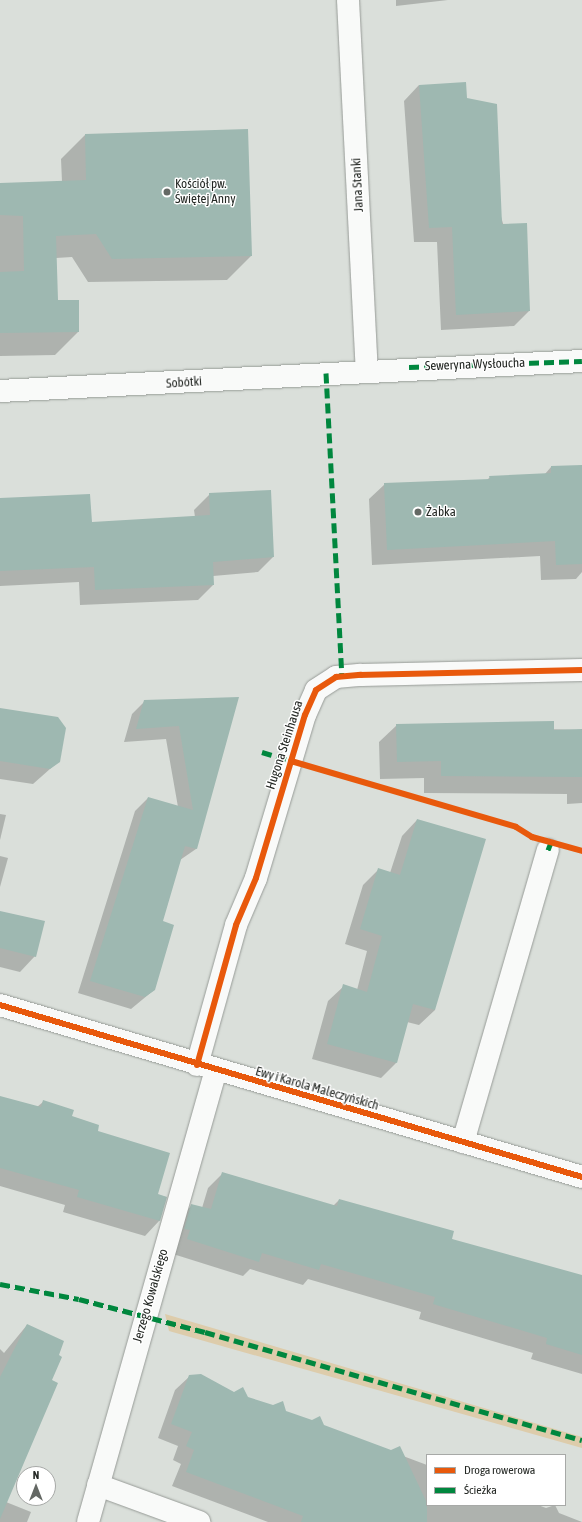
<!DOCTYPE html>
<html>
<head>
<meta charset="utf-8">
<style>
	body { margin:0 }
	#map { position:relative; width:582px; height:1522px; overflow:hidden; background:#dadfda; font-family:"Asap Condensed",sans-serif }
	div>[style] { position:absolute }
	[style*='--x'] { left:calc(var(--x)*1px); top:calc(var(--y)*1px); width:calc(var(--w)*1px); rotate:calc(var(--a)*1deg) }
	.green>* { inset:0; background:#ddccab }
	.shadow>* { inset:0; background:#0003 }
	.building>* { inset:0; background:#9eb8b1 }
	.roads { filter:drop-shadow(0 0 1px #979b97) drop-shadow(0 0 1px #979b97) }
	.minor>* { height:22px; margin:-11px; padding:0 11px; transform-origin:11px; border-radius:11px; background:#f9faf9 }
	.quiet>* { height:5px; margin-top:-2.5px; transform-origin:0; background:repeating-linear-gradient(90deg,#00873e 0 10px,transparent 0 15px) }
	.cycleway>* { height:6px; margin:-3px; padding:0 3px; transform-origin:3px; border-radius:3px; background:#e8590c }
	.dots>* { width:11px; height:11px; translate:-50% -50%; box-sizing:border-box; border:2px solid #fff; border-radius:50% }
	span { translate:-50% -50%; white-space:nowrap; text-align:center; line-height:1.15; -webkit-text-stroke:3px #fff; paint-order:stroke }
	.poi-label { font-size:13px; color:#242824 }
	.left { translate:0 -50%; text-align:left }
	.street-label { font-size:13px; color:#242824 }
	.legend { position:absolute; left:426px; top:1454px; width:140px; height:52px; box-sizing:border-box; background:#fff; border:1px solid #a7a9a7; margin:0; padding:5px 7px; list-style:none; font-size:12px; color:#242824 }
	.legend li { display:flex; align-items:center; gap:8px; height:20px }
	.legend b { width:20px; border:1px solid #a7a9a7 }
	.north { position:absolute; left:16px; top:1466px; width:40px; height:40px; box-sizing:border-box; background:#fff; border:1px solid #a7a9a7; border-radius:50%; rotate:0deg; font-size:11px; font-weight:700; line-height:16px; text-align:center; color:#242824 }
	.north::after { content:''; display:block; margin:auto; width:14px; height:18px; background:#646864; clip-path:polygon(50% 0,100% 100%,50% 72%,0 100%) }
</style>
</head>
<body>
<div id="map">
	<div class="green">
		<i style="clip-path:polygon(165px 1314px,582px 1437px,582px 1448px,169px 1331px)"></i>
	</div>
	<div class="shadow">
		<i style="clip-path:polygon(396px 0,448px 0,396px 6px)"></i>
		<i style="clip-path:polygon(419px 85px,466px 99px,529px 311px,514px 326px,441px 330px,437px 242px,414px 242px,404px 101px)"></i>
		<i style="clip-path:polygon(85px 135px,251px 256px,227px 280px,88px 282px,72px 257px,56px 258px,57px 301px,78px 332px,55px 355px,0 356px,0 184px,62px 182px,61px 159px)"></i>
		<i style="clip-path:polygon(582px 466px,582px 572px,576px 579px,541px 580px,540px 556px,372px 565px,369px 499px,385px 484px,487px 480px,490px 477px,545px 474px,551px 467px)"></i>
		<i style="clip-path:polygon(210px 494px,273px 557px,258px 572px,213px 576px,213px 585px,198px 600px,80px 605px,79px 582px,0 586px,0 499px,91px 523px,195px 517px,194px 510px)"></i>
		<i style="clip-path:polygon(238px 698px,196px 849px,180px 860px,162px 922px,154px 990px,131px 1009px,78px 993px,135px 811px,148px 798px,178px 807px,166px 739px,124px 742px,132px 714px,145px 701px)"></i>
		<i style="clip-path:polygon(0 709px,59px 761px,33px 784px,0 779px)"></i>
		<i style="clip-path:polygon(397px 725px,582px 730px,582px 803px,567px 804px,567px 794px,424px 793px,424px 778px,380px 779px,379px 742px)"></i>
		<i style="clip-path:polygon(0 814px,6px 815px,0 840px)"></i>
		<i style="clip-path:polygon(417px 820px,435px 1010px,419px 1025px,407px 1022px,396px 1063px,381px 1078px,312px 1059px,328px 1001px,344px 986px,357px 990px,367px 951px,345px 944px,363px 885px,378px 870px,390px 873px,402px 836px)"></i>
		<i style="clip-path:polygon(0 856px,8px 858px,0 887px)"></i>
		<i style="clip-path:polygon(0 912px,35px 956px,20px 972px,0 967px)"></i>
		<i style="clip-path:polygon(0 1097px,37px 1107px,43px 1102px,97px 1132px,157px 1195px,166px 1197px,159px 1221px,145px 1236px,63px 1212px,65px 1205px,0 1186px)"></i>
		<i style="clip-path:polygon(223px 1173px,333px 1206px,339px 1200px,582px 1285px,582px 1374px,531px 1359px,533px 1353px,419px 1319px,421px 1312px,308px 1279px,303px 1285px,250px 1269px,243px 1276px,173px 1254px,177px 1220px,192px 1205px,202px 1208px,208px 1188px)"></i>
		<i style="clip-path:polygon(27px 1325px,51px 1381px,6px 1502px,31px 1512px,27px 1522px,0 1522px,0 1349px,4px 1353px)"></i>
		<i style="clip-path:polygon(190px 1376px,427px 1465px,427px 1505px,538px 1505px,546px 1508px,555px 1505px,559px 1513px,582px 1522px,268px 1522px,172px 1486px,181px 1464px,173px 1460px,178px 1446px,158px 1438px,175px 1390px)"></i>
	</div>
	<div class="building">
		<i style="clip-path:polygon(466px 82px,467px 98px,497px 104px,502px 224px,527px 223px,530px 311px,456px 315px,452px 227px,429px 228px,419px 85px)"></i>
		<i style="clip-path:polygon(248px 129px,252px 256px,112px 259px,96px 234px,56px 236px,58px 300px,79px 300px,79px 332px,0 333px,0 272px,24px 271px,23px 216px,0 215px,0 183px,86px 180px,85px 134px)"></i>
		<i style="clip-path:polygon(582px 465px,582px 564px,556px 565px,555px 541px,387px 550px,384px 483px,490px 479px,489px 476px,551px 473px,551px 466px)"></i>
		<i style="clip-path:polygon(271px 490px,274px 557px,213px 562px,214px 585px,95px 590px,94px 567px,0 571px,0 498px,90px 494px,92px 522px,210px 515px,209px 493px)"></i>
		<i style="clip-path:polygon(239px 697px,197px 849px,185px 846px,163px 921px,174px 925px,155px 990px,145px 997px,90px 981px,148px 797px,193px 810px,179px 726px,136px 729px,144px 700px)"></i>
		<i style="clip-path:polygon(0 708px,58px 717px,66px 728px,60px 762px,50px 769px,0 761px)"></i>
		<i style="clip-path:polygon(554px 721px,554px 730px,582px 729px,582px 777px,441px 776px,441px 761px,397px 762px,396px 724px)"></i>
		<i style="clip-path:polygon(417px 819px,486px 839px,435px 1010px,413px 1004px,397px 1063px,327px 1044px,343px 984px,367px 992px,382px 936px,360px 929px,378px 868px,400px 875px)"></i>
		<i style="clip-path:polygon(0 911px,45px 921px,36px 957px,0 948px)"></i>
		<i style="clip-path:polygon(0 1096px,41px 1107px,43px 1100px,74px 1110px,72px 1116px,99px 1125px,98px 1131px,170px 1153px,158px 1194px,167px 1197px,160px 1221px,77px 1197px,79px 1190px,0 1168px)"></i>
		<i style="clip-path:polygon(222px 1172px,337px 1206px,339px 1199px,454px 1231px,452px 1239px,582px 1275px,582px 1355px,546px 1344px,547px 1338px,433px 1304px,435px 1297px,321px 1264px,319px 1270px,262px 1253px,259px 1262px,187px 1239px,190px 1230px,184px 1229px,191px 1204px,211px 1209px)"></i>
		<i style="clip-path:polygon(27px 1324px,64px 1341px,59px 1355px,62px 1357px,52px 1380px,58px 1383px,0 1519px,0 1377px)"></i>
		<i style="clip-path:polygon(201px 1374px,234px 1392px,243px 1387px,248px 1397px,273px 1405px,283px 1401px,286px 1411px,312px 1420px,320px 1416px,324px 1425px,391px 1450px,400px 1446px,427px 1503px,427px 1522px,301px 1522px,303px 1516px,186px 1472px,194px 1450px,186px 1446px,192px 1432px,171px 1424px,189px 1375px)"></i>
	</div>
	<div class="roads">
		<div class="minor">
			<i style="--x:348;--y:0;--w:371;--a:87.1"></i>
			<i style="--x:0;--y:391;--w:583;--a:-2.95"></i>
			<i style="--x:0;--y:1005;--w:607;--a:16.46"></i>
			<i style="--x:197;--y:1065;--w:145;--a:-74.4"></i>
			<i style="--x:236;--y:925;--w:51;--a:-66.9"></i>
			<i style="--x:256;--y:878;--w:170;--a:-73.3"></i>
			<i style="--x:305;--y:715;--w:27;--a:-66"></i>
			<i style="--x:316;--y:690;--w:24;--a:-33"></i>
			<i style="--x:336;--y:677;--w:25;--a:-5"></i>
			<i style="--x:361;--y:675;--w:221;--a:-1.3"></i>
			<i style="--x:463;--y:1142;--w:304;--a:-73.8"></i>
			<i style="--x:98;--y:1485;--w:108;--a:20.1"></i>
			<i style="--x:88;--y:1522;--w:469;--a:-74.2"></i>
		</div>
	</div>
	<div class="quiet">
		<i style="--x:409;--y:367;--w:173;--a:-2"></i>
		<i style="--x:326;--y:373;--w:304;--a:87"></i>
		<i style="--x:262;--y:752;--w:34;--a:17"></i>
		<i style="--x:548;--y:850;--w:9;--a:-69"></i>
		<i style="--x:0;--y:1284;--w:80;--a:10.8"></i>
		<i style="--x:79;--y:1299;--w:130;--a:14.7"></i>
		<i style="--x:205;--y:1332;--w:392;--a:16"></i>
	</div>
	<div class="cycleway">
		<i style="--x:291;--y:761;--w:234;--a:16.3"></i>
		<i style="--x:516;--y:827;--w:19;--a:32"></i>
		<i style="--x:532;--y:837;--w:52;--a:15.6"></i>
		<i style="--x:0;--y:1005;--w:607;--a:16.46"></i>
		<i style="--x:197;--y:1065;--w:145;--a:-74.4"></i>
		<i style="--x:236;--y:925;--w:51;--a:-66.9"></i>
		<i style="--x:256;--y:878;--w:170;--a:-73.3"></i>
		<i style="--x:305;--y:715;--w:27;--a:-66"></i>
		<i style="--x:316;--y:690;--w:24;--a:-33"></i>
		<i style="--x:336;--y:677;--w:25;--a:-5"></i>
		<i style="--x:361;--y:675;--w:221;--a:-1.3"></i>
	</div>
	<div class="dots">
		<i style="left:167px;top:192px;background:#646864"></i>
		<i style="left:418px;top:512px;background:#646864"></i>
	</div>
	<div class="poi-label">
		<span class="left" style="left:175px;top:192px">Kościół pw.<br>Świętej Anny</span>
		<span class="left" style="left:426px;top:512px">Żabka</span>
	</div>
	<div class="street-label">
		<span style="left:358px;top:185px;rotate:-93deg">Jana Stanki</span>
		<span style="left:475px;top:365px;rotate:-2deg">Seweryna Wysłoucha</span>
		<span style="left:184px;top:383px;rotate:-4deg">Sobótki</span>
		<span style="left:285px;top:745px;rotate:-72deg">Hugona Steinhausa</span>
		<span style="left:317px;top:1089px;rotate:16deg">Ewy i Karola Maleczyńskich</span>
		<span style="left:151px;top:1296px;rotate:-74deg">Jerzego Kowalskiego</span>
	</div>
	<ul class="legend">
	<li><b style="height:5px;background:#e8590c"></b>Droga rowerowa</li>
	<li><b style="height:5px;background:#00873e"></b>Ścieżka</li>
	</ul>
	<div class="north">N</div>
</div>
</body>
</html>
